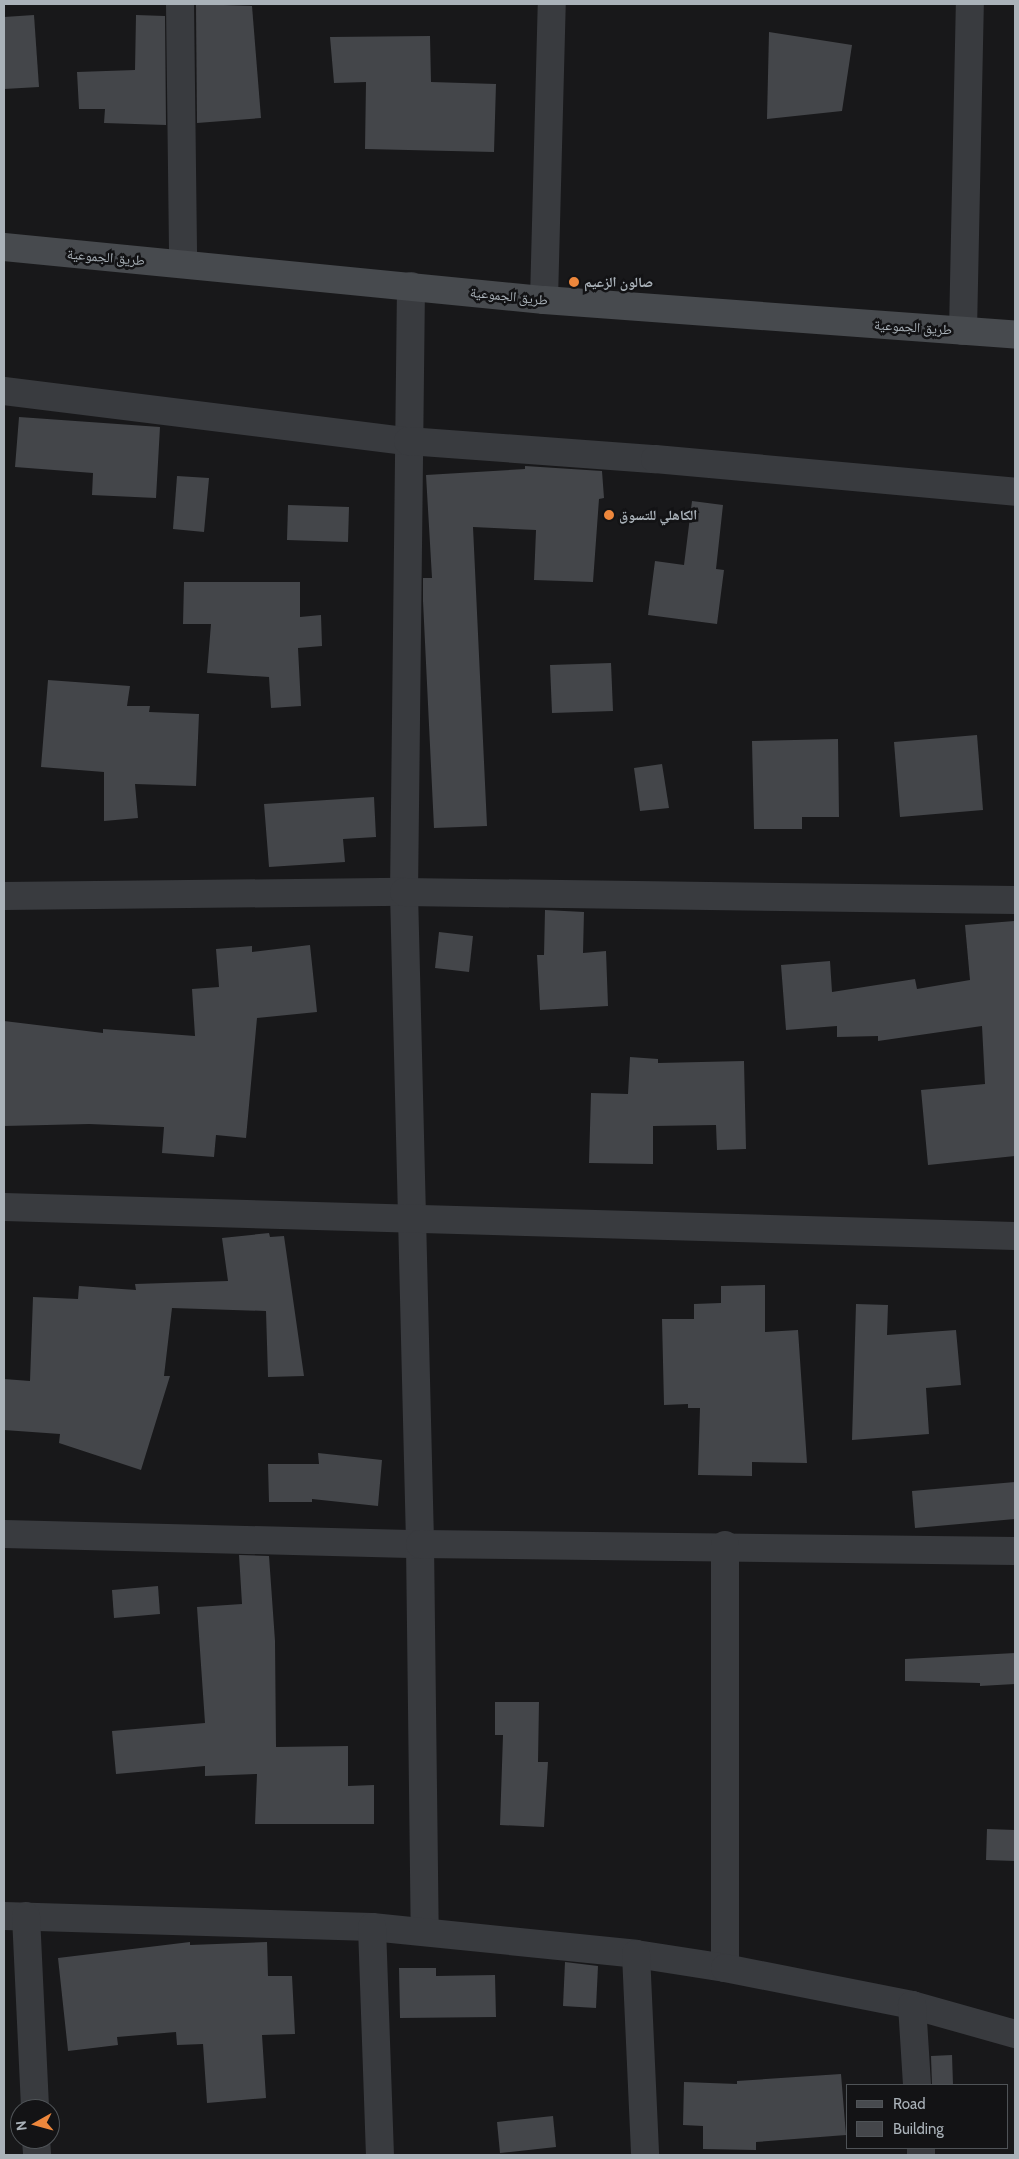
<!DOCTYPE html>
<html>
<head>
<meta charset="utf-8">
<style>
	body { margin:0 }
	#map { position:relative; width:1019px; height:2159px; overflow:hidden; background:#18181a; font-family:Cabin,"Noto Naskh Arabic",sans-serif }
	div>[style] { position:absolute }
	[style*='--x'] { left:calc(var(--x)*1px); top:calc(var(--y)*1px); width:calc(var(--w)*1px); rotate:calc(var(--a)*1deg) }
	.building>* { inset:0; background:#44464a }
	.street>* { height:28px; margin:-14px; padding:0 14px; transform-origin:14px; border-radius:14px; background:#393b3f }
	.secondary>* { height:28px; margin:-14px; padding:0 14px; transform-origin:14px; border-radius:14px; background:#474a4e }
	.dots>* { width:14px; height:14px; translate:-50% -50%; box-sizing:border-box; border:2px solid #131315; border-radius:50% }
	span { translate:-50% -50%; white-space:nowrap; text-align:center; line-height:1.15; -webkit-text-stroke:5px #131315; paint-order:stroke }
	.street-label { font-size:14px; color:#aab2b9 }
	.poi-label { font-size:14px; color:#aab2b9; font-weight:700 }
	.left { translate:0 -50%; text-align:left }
	.frame { position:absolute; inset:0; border:5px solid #aab2b9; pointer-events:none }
	.legend { position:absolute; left:846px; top:2084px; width:162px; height:65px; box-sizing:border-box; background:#131315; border:1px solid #4f5357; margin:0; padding:6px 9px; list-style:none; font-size:15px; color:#aab2b9 }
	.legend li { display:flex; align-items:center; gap:10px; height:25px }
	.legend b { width:25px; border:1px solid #4f5357 }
	.north { position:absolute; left:10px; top:2099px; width:50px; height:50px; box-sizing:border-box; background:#131315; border:1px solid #4f5357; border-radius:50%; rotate:263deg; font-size:14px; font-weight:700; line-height:20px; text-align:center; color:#aab2b9 }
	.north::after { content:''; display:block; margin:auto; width:18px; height:22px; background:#ed873c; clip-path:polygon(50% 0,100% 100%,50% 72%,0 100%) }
</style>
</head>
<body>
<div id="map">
	<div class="building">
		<i style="clip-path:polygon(196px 4px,252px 6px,261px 118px,197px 123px)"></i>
		<i style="clip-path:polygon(34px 15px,39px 87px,4px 89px,4px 17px)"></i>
		<i style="clip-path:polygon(136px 15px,165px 16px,166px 125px,104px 123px,105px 109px,79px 109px,77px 72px,135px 70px)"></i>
		<i style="clip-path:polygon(769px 32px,852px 45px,842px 111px,767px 119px)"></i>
		<i style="clip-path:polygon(430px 36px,431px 82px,496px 84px,494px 152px,365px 149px,366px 82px,334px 83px,330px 37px)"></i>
		<i style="clip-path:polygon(19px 417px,160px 427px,156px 498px,92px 495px,93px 473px,15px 467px)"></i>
		<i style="clip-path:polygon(525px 466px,602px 471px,604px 498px,599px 499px,593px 582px,534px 580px,536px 530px,473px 527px,487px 826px,434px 828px,423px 601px,423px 578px,432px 578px,426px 475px,525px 469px)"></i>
		<i style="clip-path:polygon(177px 476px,209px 478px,204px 532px,173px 529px)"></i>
		<i style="clip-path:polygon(692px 501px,723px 505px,716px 569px,724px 570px,717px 624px,648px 615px,655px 561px,684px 565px)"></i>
		<i style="clip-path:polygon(288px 505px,349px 507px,348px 542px,287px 540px)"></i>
		<i style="clip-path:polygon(184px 582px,300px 582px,300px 617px,321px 615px,322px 646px,298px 648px,301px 706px,271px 708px,269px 677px,207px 673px,211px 624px,183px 624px)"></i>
		<i style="clip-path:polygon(611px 663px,613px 711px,552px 713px,550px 665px)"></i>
		<i style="clip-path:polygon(48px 680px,130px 686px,127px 706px,150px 706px,149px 712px,199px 714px,196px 786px,135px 784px,138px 818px,104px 821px,104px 772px,41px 767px)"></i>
		<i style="clip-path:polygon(977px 735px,983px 810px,900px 817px,894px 742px)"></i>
		<i style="clip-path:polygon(838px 739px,839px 817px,802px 817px,802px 829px,754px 829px,752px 741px)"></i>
		<i style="clip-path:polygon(662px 764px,669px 808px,640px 811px,634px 768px)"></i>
		<i style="clip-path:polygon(374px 797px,376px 837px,343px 839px,345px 862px,269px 867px,264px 804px)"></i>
		<i style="clip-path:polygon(545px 910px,584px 912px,583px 953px,606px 951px,608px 1006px,540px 1010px,537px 955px,544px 955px)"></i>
		<i style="clip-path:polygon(1014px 921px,1015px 1156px,928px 1165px,921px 1090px,985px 1084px,982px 1026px,878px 1041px,878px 1036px,837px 1037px,837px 1026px,786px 1030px,781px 965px,830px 961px,832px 992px,915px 979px,917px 989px,970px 980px,965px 925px)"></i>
		<i style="clip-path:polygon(439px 932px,473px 936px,469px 972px,435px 968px)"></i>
		<i style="clip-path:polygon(310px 945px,317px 1012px,257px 1018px,246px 1138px,216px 1135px,214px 1157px,162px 1153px,164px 1127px,89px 1124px,4px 1126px,4px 1021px,103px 1033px,103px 1029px,195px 1036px,192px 989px,219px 987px,216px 949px,252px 946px,252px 952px)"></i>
		<i style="clip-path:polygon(630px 1057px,658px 1059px,658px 1063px,744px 1061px,746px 1149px,717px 1150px,716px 1125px,653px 1126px,653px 1164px,589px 1163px,591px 1093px,628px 1094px)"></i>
		<i style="clip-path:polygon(269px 1233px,270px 1237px,284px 1236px,304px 1376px,268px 1377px,266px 1311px,172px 1308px,164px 1376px,170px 1376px,141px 1470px,59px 1443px,60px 1434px,4px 1430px,4px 1379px,30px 1381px,33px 1297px,78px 1299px,79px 1286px,136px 1290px,135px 1284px,228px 1281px,222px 1238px)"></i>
		<i style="clip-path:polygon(765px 1285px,765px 1332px,798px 1330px,807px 1463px,752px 1462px,752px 1476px,698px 1475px,700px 1408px,688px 1408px,688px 1404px,664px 1405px,662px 1319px,694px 1319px,694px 1304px,721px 1303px,721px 1286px)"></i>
		<i style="clip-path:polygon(856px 1304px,888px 1305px,887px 1335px,956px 1330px,961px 1385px,926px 1388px,929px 1434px,852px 1440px)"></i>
		<i style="clip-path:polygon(318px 1453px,382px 1460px,378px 1506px,312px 1499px,312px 1502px,269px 1502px,268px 1464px,319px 1464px)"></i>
		<i style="clip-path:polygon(1015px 1482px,1015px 1519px,915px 1528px,912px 1491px)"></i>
		<i style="clip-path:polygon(239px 1555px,269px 1556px,275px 1641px,276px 1747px,348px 1746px,348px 1786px,374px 1785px,374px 1824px,255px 1824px,257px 1774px,205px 1776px,205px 1766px,116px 1774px,112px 1731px,205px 1723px,197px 1607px,242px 1604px)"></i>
		<i style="clip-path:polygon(158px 1586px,160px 1614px,114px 1618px,112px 1590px)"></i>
		<i style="clip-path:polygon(1015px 1653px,1015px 1684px,980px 1686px,980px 1683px,905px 1681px,905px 1659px)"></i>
		<i style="clip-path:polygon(495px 1702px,539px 1702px,538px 1762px,548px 1762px,544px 1827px,500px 1825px,503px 1735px,495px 1735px)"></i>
		<i style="clip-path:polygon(987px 1829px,1015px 1830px,1015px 1861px,986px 1860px)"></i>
		<i style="clip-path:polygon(190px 1942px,190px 1945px,267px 1942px,268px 1976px,292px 1976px,295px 2034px,262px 2035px,266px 2098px,207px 2103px,203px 2044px,177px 2045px,176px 2032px,117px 2037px,118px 2045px,68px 2051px,58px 1958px)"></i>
		<i style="clip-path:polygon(565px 1962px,598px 1966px,596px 2008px,563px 2006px)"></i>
		<i style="clip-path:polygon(399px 1968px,436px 1968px,436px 1976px,495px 1975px,496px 2017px,400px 2018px)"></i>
		<i style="clip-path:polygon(952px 2055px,953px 2085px,932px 2085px,931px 2056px)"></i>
		<i style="clip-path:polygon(841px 2074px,846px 2135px,756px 2142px,756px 2150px,703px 2149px,703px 2126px,683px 2125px,684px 2082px,737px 2084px,737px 2081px)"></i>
		<i style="clip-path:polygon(553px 2116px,556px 2147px,500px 2153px,497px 2122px)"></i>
	</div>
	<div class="street">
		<i style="--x:180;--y:4;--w:260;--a:89.3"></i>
		<i style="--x:411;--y:286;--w:606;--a:90.66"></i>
		<i style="--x:404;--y:892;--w:652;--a:88.59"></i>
		<i style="--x:420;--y:1544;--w:387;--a:89.3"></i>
		<i style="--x:544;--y:300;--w:296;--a:-88.5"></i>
		<i style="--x:963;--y:331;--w:327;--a:-88.8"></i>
		<i style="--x:4;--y:391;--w:407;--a:7.1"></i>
		<i style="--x:408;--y:441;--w:248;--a:4.2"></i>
		<i style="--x:655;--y:459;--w:362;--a:5.2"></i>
		<i style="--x:4;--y:896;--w:400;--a:-0.6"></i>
		<i style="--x:404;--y:892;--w:611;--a:0.75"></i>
		<i style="--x:4;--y:1207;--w:1011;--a:1.64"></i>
		<i style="--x:4;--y:1534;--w:416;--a:1.4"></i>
		<i style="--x:420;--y:1544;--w:595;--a:0.67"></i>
		<i style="--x:725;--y:1545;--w:423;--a:90"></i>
		<i style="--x:4;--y:1916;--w:368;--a:1.7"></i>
		<i style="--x:372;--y:1927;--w:265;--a:5.8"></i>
		<i style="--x:636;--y:1954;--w:90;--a:8.9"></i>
		<i style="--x:725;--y:1968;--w:191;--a:11.2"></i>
		<i style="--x:912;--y:2005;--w:107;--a:15.7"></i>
		<i style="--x:26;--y:1916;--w:193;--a:87.3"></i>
		<i style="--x:372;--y:1927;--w:228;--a:88"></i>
		<i style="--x:636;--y:1954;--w:201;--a:87.4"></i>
		<i style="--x:912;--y:2005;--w:80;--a:86.4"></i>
		<i style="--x:36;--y:2139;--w:16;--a:86"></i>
		<i style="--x:921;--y:2148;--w:7;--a:90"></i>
	</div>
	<div class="secondary">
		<i style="--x:4;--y:247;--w:543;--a:5.61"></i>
		<i style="--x:544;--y:300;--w:472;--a:4.2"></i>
	</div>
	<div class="dots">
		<i style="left:574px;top:282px;background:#ed873c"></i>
		<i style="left:609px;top:515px;background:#ed873c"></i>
	</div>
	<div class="street-label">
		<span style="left:106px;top:257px;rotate:5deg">طريق الجموعية</span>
		<span style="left:509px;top:296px;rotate:6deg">طريق الجموعية</span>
		<span style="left:913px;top:327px;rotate:4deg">طريق الجموعية</span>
	</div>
	<div class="poi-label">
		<span class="left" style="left:584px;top:282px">صالون الزعيم</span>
		<span class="left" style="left:619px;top:515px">الكاهلي للتسوق</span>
	</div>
	<div class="frame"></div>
	<ul class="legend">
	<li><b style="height:6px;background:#474a4e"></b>Road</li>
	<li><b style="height:14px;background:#44464a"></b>Building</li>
	</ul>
	<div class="north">N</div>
</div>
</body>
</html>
